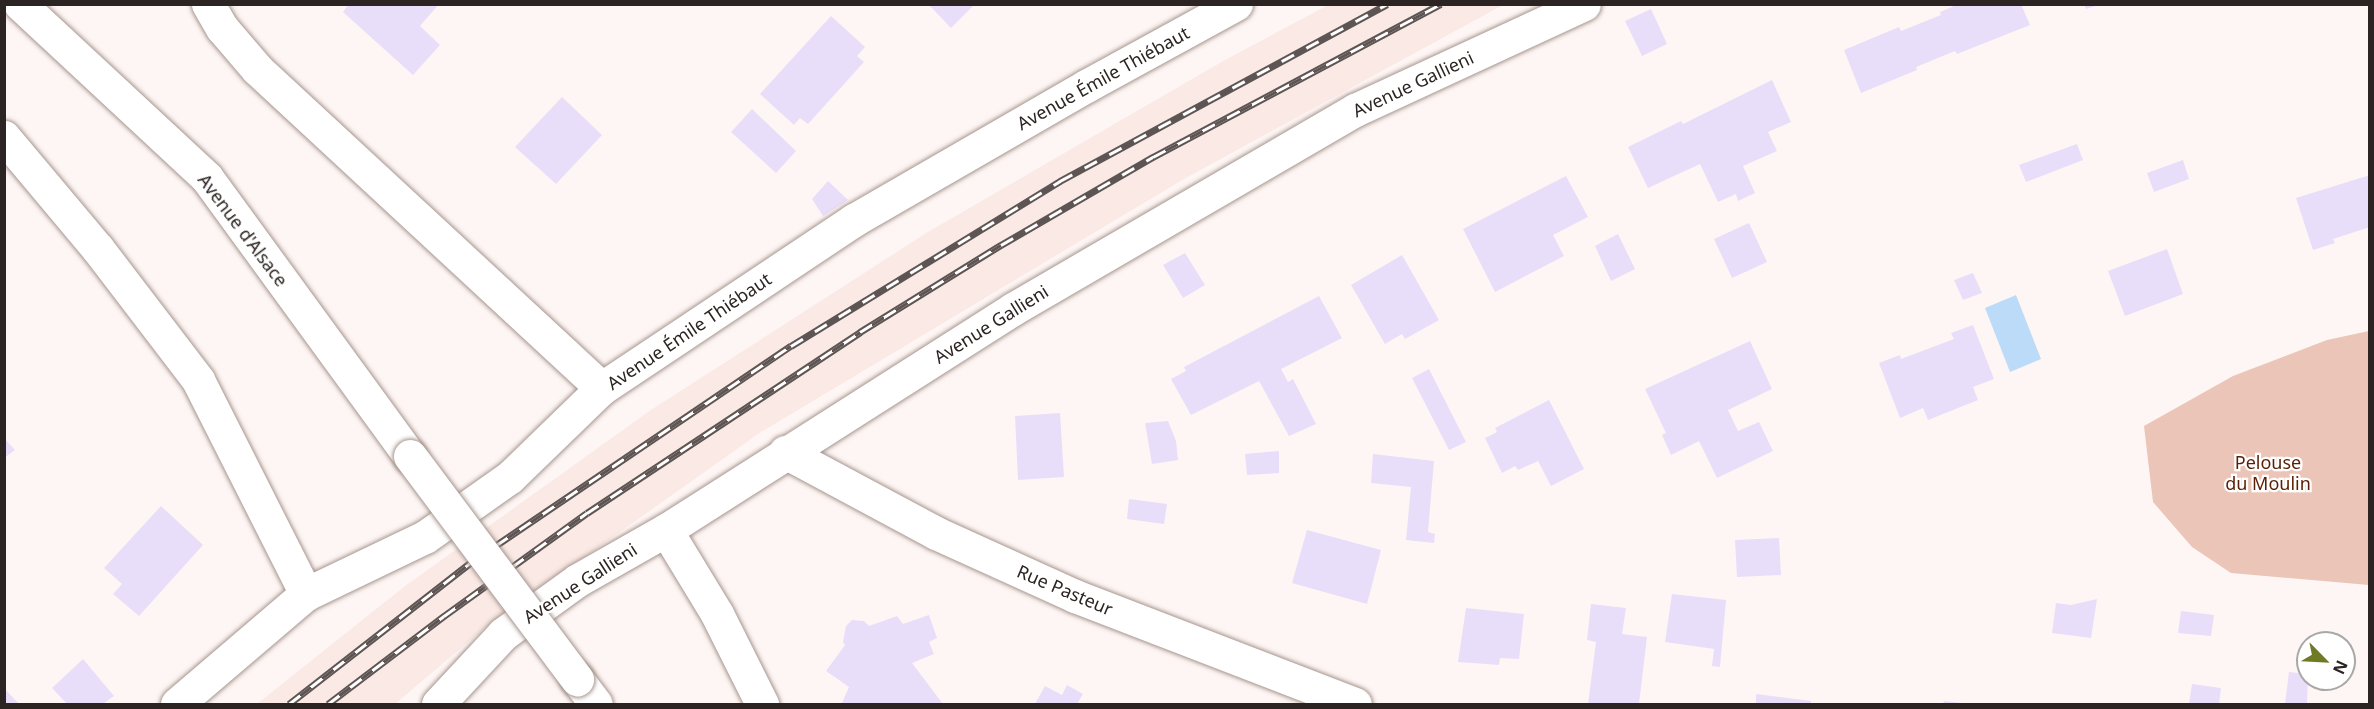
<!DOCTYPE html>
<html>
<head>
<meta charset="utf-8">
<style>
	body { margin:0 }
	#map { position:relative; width:2374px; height:709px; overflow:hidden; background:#fef6f4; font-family:"Noto Sans",sans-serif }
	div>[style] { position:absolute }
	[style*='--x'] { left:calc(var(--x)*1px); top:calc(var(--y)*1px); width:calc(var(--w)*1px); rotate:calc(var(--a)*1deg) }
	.built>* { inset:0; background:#fae9e4 }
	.green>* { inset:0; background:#ebc5b7 }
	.water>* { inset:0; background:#bcdbf8 }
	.building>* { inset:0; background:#e9def9 }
	.roads { filter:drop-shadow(0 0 2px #a6958f) drop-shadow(0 0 2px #a6958f) }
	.street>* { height:33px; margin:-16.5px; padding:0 16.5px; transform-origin:16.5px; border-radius:16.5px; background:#fff }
	.rail>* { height:7px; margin-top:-3.5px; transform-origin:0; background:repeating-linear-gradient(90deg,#fff 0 14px,#5d5553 0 28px); box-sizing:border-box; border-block:2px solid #5d5553 }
	.bridges { filter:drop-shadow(0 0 2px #a6958f) drop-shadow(0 0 2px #a6958f) }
	.street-bridge>* { height:33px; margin:-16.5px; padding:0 16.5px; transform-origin:16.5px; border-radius:16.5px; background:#fff }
	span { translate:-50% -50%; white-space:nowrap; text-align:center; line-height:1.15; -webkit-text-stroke:4.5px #fff; paint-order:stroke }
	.street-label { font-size:18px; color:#2b2422 }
	.park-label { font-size:18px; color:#5a1e04 }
	.frame { position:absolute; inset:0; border:6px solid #2b2422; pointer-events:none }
	.north { position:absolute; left:2296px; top:631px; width:60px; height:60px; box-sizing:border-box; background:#fff; border:2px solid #aaa7a7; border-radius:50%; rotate:114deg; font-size:16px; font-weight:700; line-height:24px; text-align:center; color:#2b2422 }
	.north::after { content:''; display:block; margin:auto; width:21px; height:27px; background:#707a25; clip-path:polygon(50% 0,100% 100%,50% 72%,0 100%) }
</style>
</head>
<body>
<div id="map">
	<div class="built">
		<i style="clip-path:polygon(1328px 5px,1503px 5px,1184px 179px,761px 432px,487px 626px,395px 704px,257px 704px,405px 586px,651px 410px,928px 232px,1225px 60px)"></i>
	</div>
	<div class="green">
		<i style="clip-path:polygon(2369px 331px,2369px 585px,2231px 573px,2192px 547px,2153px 502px,2144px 426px,2233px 376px,2327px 340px)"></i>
	</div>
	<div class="water">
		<i style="clip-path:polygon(2016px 295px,2041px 359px,2010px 372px,1985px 308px)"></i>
	</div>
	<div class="building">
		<i style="clip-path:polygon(349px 4px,439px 4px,420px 26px,440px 45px,413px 75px,343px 12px)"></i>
		<i style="clip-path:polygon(928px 4px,975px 4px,951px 28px)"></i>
		<i style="clip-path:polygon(1959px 4px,2021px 4px,2030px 25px,1957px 54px,1955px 51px,1916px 67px,1917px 70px,1861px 93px,1844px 50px,1899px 27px,1901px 31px,1941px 15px,1940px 12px)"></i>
		<i style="clip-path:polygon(2084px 4px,2099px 4px,2099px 5px,2086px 9px)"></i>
		<i style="clip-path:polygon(1651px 9px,1667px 44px,1642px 56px,1625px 21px)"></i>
		<i style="clip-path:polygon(831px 16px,865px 47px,857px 56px,864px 62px,808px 124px,800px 118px,794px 125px,760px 94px)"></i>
		<i style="clip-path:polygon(1772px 80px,1791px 122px,1768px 132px,1777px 151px,1743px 166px,1755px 193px,1738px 201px,1736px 194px,1718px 202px,1700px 164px,1648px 188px,1628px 147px,1681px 121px,1683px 124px)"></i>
		<i style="clip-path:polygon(562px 97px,602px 135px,556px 184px,515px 147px)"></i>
		<i style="clip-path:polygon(752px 109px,796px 151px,776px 173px,731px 132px)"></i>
		<i style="clip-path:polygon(2077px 144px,2083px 160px,2026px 182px,2019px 165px)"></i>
		<i style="clip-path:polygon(2183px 160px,2189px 179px,2154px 192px,2147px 173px)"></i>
		<i style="clip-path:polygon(2370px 175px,2370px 227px,2333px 239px,2335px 243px,2313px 250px,2296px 198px)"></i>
		<i style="clip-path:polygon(1566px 176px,1588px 217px,1553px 235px,1564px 256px,1495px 292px,1463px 229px)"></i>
		<i style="clip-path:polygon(828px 181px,848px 200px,823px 216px,812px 199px)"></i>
		<i style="clip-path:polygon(1749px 223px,1767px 262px,1732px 278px,1714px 239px)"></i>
		<i style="clip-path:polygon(1618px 234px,1635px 269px,1611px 281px,1595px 246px)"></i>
		<i style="clip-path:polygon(2167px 249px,2183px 294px,2125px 316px,2108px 271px)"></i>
		<i style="clip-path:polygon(1185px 253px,1205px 285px,1183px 298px,1163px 265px)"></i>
		<i style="clip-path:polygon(1402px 255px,1439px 320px,1405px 339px,1402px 334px,1385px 344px,1351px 285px)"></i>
		<i style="clip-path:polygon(1973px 273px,1982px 293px,1963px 300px,1954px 280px)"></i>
		<i style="clip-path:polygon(1319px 296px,1342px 338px,1281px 369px,1288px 382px,1293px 379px,1316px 424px,1289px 436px,1259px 381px,1191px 415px,1171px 379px,1186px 371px,1184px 367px)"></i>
		<i style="clip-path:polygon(1973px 325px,1994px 379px,1973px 387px,1978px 400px,1928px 420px,1923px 408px,1900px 418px,1879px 363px,1900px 355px,1901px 359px,1954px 339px,1951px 333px)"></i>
		<i style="clip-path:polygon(1750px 341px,1772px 389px,1728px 410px,1738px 431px,1759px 422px,1773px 451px,1717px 478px,1699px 441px,1671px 455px,1662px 435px,1666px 433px,1645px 389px)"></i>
		<i style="clip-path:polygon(1429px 369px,1466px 442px,1449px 450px,1412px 378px)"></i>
		<i style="clip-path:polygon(1549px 400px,1584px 469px,1551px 486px,1538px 461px,1518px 470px,1515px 466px,1502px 473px,1485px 438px,1497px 432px,1495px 428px)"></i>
		<i style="clip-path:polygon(1060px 413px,1064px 477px,1018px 480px,1015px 416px)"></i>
		<i style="clip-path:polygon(1168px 421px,1176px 441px,1178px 460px,1152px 464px,1145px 423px)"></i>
		<i style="clip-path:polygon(4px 438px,15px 450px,4px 458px)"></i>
		<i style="clip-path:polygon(1279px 451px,1279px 473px,1247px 475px,1245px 454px)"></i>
		<i style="clip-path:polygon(1373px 454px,1434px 461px,1428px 532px,1435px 534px,1434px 543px,1406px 540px,1411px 487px,1371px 483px)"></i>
		<i style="clip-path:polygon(1129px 499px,1167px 504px,1164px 524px,1127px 519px)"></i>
		<i style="clip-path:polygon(161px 506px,203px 545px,139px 616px,113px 594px,122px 584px,104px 568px)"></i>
		<i style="clip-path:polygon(1307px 530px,1381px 550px,1367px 604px,1292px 583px)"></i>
		<i style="clip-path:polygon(1779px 538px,1781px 575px,1737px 577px,1735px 540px)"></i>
		<i style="clip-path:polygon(1672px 594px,1726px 600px,1720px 667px,1712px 666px,1714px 649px,1665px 642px)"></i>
		<i style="clip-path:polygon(2097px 599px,2091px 638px,2052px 633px,2056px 603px,2071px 605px)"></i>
		<i style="clip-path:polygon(1591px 604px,1626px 608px,1622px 634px,1647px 637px,1639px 704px,1588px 704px,1596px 642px,1587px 640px)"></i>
		<i style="clip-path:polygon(1466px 608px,1524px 614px,1519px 659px,1500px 658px,1499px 665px,1458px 662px)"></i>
		<i style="clip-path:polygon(2181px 611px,2214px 615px,2211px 636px,2178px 633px)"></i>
		<i style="clip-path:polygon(929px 615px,937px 638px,929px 642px,934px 654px,912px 663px,943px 704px,842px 703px,849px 687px,826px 671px,845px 645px,843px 642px,846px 626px,852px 620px,864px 621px,869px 626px,897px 616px,903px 624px)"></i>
		<i style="clip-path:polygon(83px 659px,114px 696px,103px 704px,67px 704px,52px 688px)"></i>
		<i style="clip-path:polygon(2289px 672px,2308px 674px,2307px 704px,2285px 704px)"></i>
		<i style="clip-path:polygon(2192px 684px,2221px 688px,2219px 704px,2189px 704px)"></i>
		<i style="clip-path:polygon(1067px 685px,1083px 694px,1077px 704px,1035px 704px,1045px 686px,1062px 695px)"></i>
		<i style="clip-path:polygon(4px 688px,19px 704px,4px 704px)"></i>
		<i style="clip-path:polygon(1756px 694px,1811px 701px,1811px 704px,1756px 704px)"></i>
		<i style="clip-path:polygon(1944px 701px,1962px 703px,1962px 704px,1943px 704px)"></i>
	</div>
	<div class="roads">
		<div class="street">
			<i style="--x:20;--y:4;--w:255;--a:42.9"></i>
			<i style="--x:207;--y:178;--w:344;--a:53.9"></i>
			<i style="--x:208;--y:4;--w:28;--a:60"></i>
			<i style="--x:222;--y:28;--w:54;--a:49.5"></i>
			<i style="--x:257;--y:69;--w:470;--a:42.8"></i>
			<i style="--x:4;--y:137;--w:146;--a:50"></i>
			<i style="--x:98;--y:249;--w:165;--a:52.6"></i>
			<i style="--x:198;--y:380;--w:240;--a:63.2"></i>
			<i style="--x:785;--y:452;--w:171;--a:28.2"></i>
			<i style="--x:936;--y:533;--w:153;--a:24.4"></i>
			<i style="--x:1075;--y:596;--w:300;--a:21.1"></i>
			<i style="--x:666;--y:530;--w:98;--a:58.7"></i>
			<i style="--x:717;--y:614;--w:101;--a:63.4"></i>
			<i style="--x:577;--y:679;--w:31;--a:53"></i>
			<i style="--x:177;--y:704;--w:170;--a:-40.5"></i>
			<i style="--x:306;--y:594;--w:132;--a:-25.6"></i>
			<i style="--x:425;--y:537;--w:104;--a:-35.2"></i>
			<i style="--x:510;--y:477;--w:128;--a:-44.1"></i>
			<i style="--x:602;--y:388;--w:303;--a:-33.7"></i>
			<i style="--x:854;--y:220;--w:268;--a:-30"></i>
			<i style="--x:1086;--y:86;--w:171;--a:-28.7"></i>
			<i style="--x:438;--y:704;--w:96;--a:-47.1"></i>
			<i style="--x:503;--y:634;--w:92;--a:-35.8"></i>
			<i style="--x:578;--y:580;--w:101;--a:-29.6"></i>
			<i style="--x:666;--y:530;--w:411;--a:-32.5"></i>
			<i style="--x:1013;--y:309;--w:396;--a:-30.2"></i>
			<i style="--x:1355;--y:110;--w:252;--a:-24.8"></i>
		</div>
	</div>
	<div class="rail">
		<i style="--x:289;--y:704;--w:233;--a:-37.9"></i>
		<i style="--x:473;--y:561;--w:384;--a:-34.1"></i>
		<i style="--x:791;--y:346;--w:316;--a:-31.5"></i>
		<i style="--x:1060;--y:181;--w:372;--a:-28.4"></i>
		<i style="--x:328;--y:704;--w:146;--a:-37.2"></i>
		<i style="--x:444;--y:616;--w:176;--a:-35.8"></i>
		<i style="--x:587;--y:513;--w:328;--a:-33.5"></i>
		<i style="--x:860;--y:332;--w:166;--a:-31.7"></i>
		<i style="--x:1001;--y:245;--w:176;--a:-30.1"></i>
		<i style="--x:1153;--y:157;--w:326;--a:-28"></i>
	</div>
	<div class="bridges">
		<div class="street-bridge">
			<i style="--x:410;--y:456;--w:279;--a:53.2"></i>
		</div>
	</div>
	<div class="street-label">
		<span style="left:1103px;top:78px;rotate:-29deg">Avenue Émile Thiébaut</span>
		<span style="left:1413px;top:84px;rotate:-25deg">Avenue Gallieni</span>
		<span style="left:243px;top:230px;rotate:53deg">Avenue d'Alsace</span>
		<span style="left:991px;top:324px;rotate:-32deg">Avenue Gallieni</span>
		<span style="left:689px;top:331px;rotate:-34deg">Avenue Émile Thiébaut</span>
		<span style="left:580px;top:583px;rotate:-33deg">Avenue Gallieni</span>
		<span style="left:1065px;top:590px;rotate:23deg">Rue Pasteur</span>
	</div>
	<div class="park-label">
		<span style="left:2268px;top:473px">Pelouse<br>du Moulin</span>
	</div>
	<div class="frame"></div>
	<div class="north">N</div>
</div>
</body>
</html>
